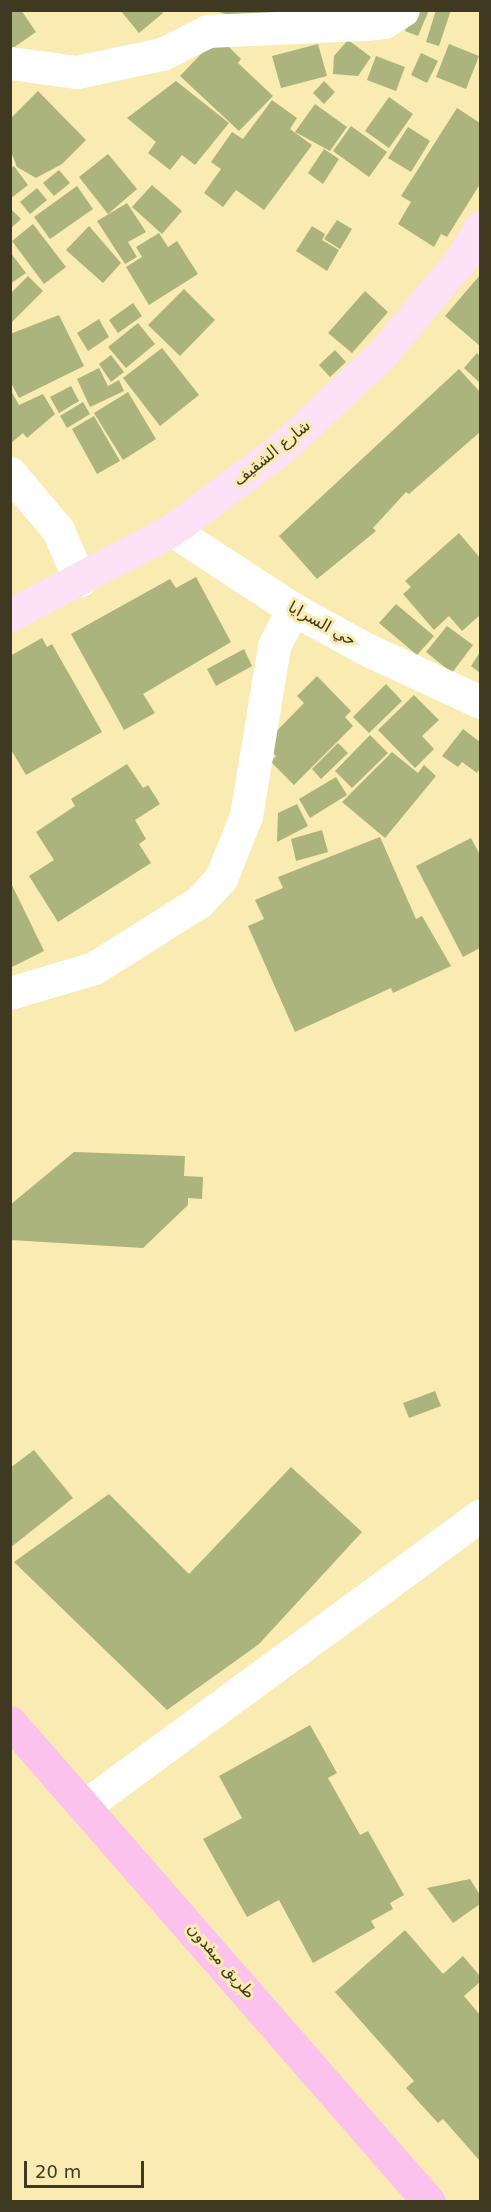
<!DOCTYPE html>
<html>
<head>
<meta charset="utf-8">
<style>
	body { margin:0 }
	#map { position:relative; width:491px; height:2212px; overflow:hidden; background:#f9ebb1; font-family:"DejaVu Sans",Vazirmatn,sans-serif }
	div>[style] { position:absolute }
	[style*='--x'] { left:calc(var(--x)*1px); top:calc(var(--y)*1px); width:calc(var(--w)*1px); rotate:calc(var(--a)*1deg) }
	.building>* { inset:0; background:#abb47c }
	.street>* { height:33px; margin:-16.5px; padding:0 16.5px; transform-origin:16.5px; border-radius:16.5px; background:#fff }
	.secondary>* { height:33px; margin:-16.5px; padding:0 16.5px; transform-origin:16.5px; border-radius:16.5px; background:#fde1f6 }
	.primary>* { height:33px; margin:-16.5px; padding:0 16.5px; transform-origin:16.5px; border-radius:16.5px; background:#fbc2ee }
	span { translate:-50% -50%; white-space:nowrap; text-align:center; line-height:1.15; -webkit-text-stroke:6px #f9ebb1; paint-order:stroke }
	.street-label { font-size:16px; color:#3f3922 }
	.frame { position:absolute; inset:0; border:12px solid #3f3922; pointer-events:none }
	.scale { position:absolute; left:24px; top:2161px; width:120px; height:27px; box-sizing:border-box; border:3px solid #3f3922; border-top:0; padding-left:8px; font-size:18px; line-height:21px; white-space:nowrap; color:#3f3922; -webkit-text-stroke:4px #f9ebb1; paint-order:stroke }
</style>
</head>
<body>
<div id="map">
	<div class="building">
		<i style="clip-path:polygon(15px 10px,21px 10px,36px 32px,10px 50px,10px 14px)"></i>
		<i style="clip-path:polygon(120px 10px,161px 10px,163px 13px,139px 33px)"></i>
		<i style="clip-path:polygon(282px 10px,286px 16px,246px 20px,215px 11px)"></i>
		<i style="clip-path:polygon(413px 10px,429px 10px,418px 36px,405px 31px)"></i>
		<i style="clip-path:polygon(436px 10px,451px 10px,439px 46px,426px 42px)"></i>
		<i style="clip-path:polygon(218px 36px,241px 59px,238px 63px,273px 96px,239px 131px,180px 76px)"></i>
		<i style="clip-path:polygon(348px 40px,371px 57px,358px 76px,333px 74px,334px 56px)"></i>
		<i style="clip-path:polygon(318px 44px,327px 76px,281px 88px,272px 56px)"></i>
		<i style="clip-path:polygon(449px 44px,479px 56px,466px 89px,436px 77px)"></i>
		<i style="clip-path:polygon(421px 53px,438px 61px,427px 83px,411px 75px)"></i>
		<i style="clip-path:polygon(376px 56px,405px 67px,396px 91px,367px 80px)"></i>
		<i style="clip-path:polygon(176px 81px,229px 123px,195px 165px,182px 155px,170px 170px,148px 153px,156px 142px,127px 118px)"></i>
		<i style="clip-path:polygon(324px 81px,335px 92px,324px 104px,313px 93px)"></i>
		<i style="clip-path:polygon(38px 91px,86px 140px,62px 164px,36px 178px,17px 167px,10px 149px,10px 119px)"></i>
		<i style="clip-path:polygon(389px 97px,413px 114px,389px 148px,365px 131px)"></i>
		<i style="clip-path:polygon(272px 100px,297px 118px,290px 129px,312px 145px,264px 210px,236px 190px,223px 207px,204px 193px,221px 169px,211px 162px,232px 132px,243px 139px)"></i>
		<i style="clip-path:polygon(315px 104px,347px 127px,330px 151px,295px 132px)"></i>
		<i style="clip-path:polygon(457px 108px,480px 123px,480px 184px,447px 237px,441px 234px,434px 247px,398px 224px,411px 202px,401px 196px)"></i>
		<i style="clip-path:polygon(351px 126px,387px 152px,369px 177px,333px 151px)"></i>
		<i style="clip-path:polygon(408px 127px,430px 141px,411px 172px,388px 158px)"></i>
		<i style="clip-path:polygon(324px 149px,339px 159px,323px 184px,308px 173px)"></i>
		<i style="clip-path:polygon(108px 154px,137px 189px,108px 214px,79px 177px)"></i>
		<i style="clip-path:polygon(14px 166px,28px 185px,10px 199px,10px 169px)"></i>
		<i style="clip-path:polygon(59px 170px,70px 183px,54px 196px,43px 183px)"></i>
		<i style="clip-path:polygon(152px 185px,182px 211px,162px 234px,132px 207px)"></i>
		<i style="clip-path:polygon(77px 186px,93px 209px,50px 239px,34px 217px)"></i>
		<i style="clip-path:polygon(37px 188px,47px 200px,30px 214px,20px 202px)"></i>
		<i style="clip-path:polygon(127px 203px,146px 232px,128px 242px,137px 257px,125px 264px,97px 221px)"></i>
		<i style="clip-path:polygon(10px 208px,21px 219px,10px 229px)"></i>
		<i style="clip-path:polygon(337px 220px,352px 229px,340px 249px,324px 239px)"></i>
		<i style="clip-path:polygon(33px 224px,66px 267px,44px 284px,12px 241px)"></i>
		<i style="clip-path:polygon(89px 226px,121px 263px,103px 283px,66px 250px)"></i>
		<i style="clip-path:polygon(312px 226px,325px 234px,322px 240px,339px 250px,327px 271px,296px 251px)"></i>
		<i style="clip-path:polygon(159px 233px,168px 247px,177px 241px,198px 274px,149px 305px,126px 267px,142px 257px,136px 247px)"></i>
		<i style="clip-path:polygon(10px 252px,26px 273px,10px 284px)"></i>
		<i style="clip-path:polygon(480px 275px,480px 346px,445px 316px)"></i>
		<i style="clip-path:polygon(28px 276px,43px 291px,10px 324px,10px 294px)"></i>
		<i style="clip-path:polygon(184px 289px,215px 320px,180px 356px,148px 325px)"></i>
		<i style="clip-path:polygon(365px 291px,388px 312px,352px 353px,328px 333px)"></i>
		<i style="clip-path:polygon(133px 303px,142px 316px,118px 333px,109px 320px)"></i>
		<i style="clip-path:polygon(59px 315px,84px 366px,19px 398px,10px 381px,10px 334px)"></i>
		<i style="clip-path:polygon(99px 319px,109px 337px,88px 351px,77px 333px)"></i>
		<i style="clip-path:polygon(138px 323px,155px 344px,126px 368px,108px 347px)"></i>
		<i style="clip-path:polygon(162px 348px,199px 395px,160px 426px,123px 378px)"></i>
		<i style="clip-path:polygon(335px 350px,346px 362px,330px 377px,319px 365px)"></i>
		<i style="clip-path:polygon(477px 353px,480px 356px,480px 383px,464px 368px)"></i>
		<i style="clip-path:polygon(111px 355px,124px 372px,111px 382px,99px 364px)"></i>
		<i style="clip-path:polygon(99px 368px,108px 386px,119px 380px,124px 391px,90px 407px,77px 379px)"></i>
		<i style="clip-path:polygon(459px 369px,480px 392px,480px 432px,409px 494px,406px 492px,373px 528px,376px 531px,317px 579px,279px 536px)"></i>
		<i style="clip-path:polygon(71px 386px,79px 401px,59px 413px,50px 397px)"></i>
		<i style="clip-path:polygon(10px 389px,19px 405px,43px 394px,55px 414px,27px 438px,23px 433px,10px 444px)"></i>
		<i style="clip-path:polygon(128px 392px,156px 439px,123px 460px,94px 413px)"></i>
		<i style="clip-path:polygon(83px 402px,90px 414px,67px 428px,60px 416px)"></i>
		<i style="clip-path:polygon(94px 416px,120px 461px,97px 474px,72px 429px)"></i>
		<i style="clip-path:polygon(459px 533px,480px 558px,480px 615px,462px 631px,449px 616px,434px 630px,403px 594px,411px 587px,405px 581px)"></i>
		<i style="clip-path:polygon(196px 577px,231px 642px,143px 694px,155px 713px,124px 730px,71px 634px,170px 579px,176px 588px)"></i>
		<i style="clip-path:polygon(396px 604px,434px 636px,417px 655px,379px 623px)"></i>
		<i style="clip-path:polygon(447px 626px,473px 645px,452px 673px,426px 652px)"></i>
		<i style="clip-path:polygon(42px 638px,47px 647px,52px 644px,102px 732px,26px 775px,10px 748px,10px 656px)"></i>
		<i style="clip-path:polygon(244px 649px,252px 666px,216px 686px,207px 669px)"></i>
		<i style="clip-path:polygon(480px 652px,480px 673px,471px 666px)"></i>
		<i style="clip-path:polygon(317px 676px,351px 711px,345px 717px,353px 726px,294px 785px,271px 762px,276px 756px,264px 744px,304px 703px,297px 696px)"></i>
		<i style="clip-path:polygon(386px 684px,402px 701px,369px 733px,353px 717px)"></i>
		<i style="clip-path:polygon(414px 695px,439px 720px,422px 736px,434px 749px,415px 768px,378px 730px)"></i>
		<i style="clip-path:polygon(463px 729px,480px 742px,480px 768px,477px 773px,462px 762px,458px 767px,442px 756px)"></i>
		<i style="clip-path:polygon(370px 735px,388px 753px,352px 788px,335px 771px)"></i>
		<i style="clip-path:polygon(338px 743px,348px 753px,321px 779px,312px 769px)"></i>
		<i style="clip-path:polygon(392px 752px,418px 773px,424px 765px,436px 776px,385px 838px,342px 802px)"></i>
		<i style="clip-path:polygon(127px 764px,143px 788px,148px 785px,160px 804px,135px 820px,146px 839px,139px 844px,151px 863px,58px 922px,29px 876px,54px 860px,36px 832px,75px 806px,71px 799px)"></i>
		<i style="clip-path:polygon(336px 777px,347px 795px,310px 818px,299px 799px)"></i>
		<i style="clip-path:polygon(297px 804px,308px 826px,277px 842px,278px 813px)"></i>
		<i style="clip-path:polygon(322px 830px,328px 852px,296px 861px,291px 839px)"></i>
		<i style="clip-path:polygon(380px 837px,416px 919px,422px 916px,451px 966px,393px 993px,391px 988px,295px 1032px,248px 926px,264px 919px,255px 900px,283px 888px,278px 877px)"></i>
		<i style="clip-path:polygon(471px 838px,480px 855px,480px 948px,463px 957px,416px 866px)"></i>
		<i style="clip-path:polygon(10px 881px,44px 951px,10px 968px)"></i>
		<i style="clip-path:polygon(74px 1152px,185px 1156px,184px 1176px,203px 1177px,202px 1199px,188px 1198px,188px 1205px,143px 1248px,10px 1240px,10px 1205px)"></i>
		<i style="clip-path:polygon(435px 1391px,441px 1406px,409px 1418px,403px 1403px)"></i>
		<i style="clip-path:polygon(34px 1450px,73px 1498px,10px 1548px,10px 1468px)"></i>
		<i style="clip-path:polygon(291px 1467px,362px 1532px,259px 1644px,167px 1710px,14px 1562px,109px 1494px,189px 1574px)"></i>
		<i style="clip-path:polygon(310px 1725px,337px 1773px,328px 1778px,360px 1835px,368px 1831px,404px 1895px,390px 1903px,393px 1909px,371px 1921px,375px 1928px,313px 1963px,279px 1900px,247px 1917px,203px 1839px,242px 1818px,219px 1776px)"></i>
		<i style="clip-path:polygon(470px 1879px,480px 1895px,480px 1904px,453px 1923px,427px 1888px)"></i>
		<i style="clip-path:polygon(405px 1930px,443px 1974px,463px 1956px,480px 1976px,480px 1982px,464px 1996px,480px 2015px,480px 2161px,443px 2119px,438px 2123px,406px 2088px,414px 2081px,335px 1992px)"></i>
	</div>
	<div class="street">
		<i style="--x:10;--y:63;--w:68;--a:7.7"></i>
		<i style="--x:77;--y:72;--w:87;--a:-12"></i>
		<i style="--x:162;--y:54;--w:51;--a:-26.6"></i>
		<i style="--x:208;--y:31;--w:157;--a:-2.6"></i>
		<i style="--x:365;--y:24;--w:19;--a:-6"></i>
		<i style="--x:384;--y:22;--w:22;--a:-32"></i>
		<i style="--x:10;--y:473;--w:75;--a:49.9"></i>
		<i style="--x:58;--y:530;--w:55;--a:66.3"></i>
		<i style="--x:172;--y:530;--w:145;--a:33.1"></i>
		<i style="--x:293;--y:609;--w:83;--a:28.7"></i>
		<i style="--x:366;--y:649;--w:126;--a:24.9"></i>
		<i style="--x:10;--y:993;--w:88;--a:-16.6"></i>
		<i style="--x:94;--y:968;--w:124;--a:-32.2"></i>
		<i style="--x:199;--y:902;--w:33;--a:-47"></i>
		<i style="--x:221;--y:878;--w:67;--a:-68"></i>
		<i style="--x:246;--y:816;--w:172;--a:-80.6"></i>
		<i style="--x:274;--y:646;--w:42;--a:-62.8"></i>
		<i style="--x:86;--y:1805;--w:489;--a:-36.3"></i>
	</div>
	<div class="secondary">
		<i style="--x:10;--y:615;--w:183;--a:-27.7"></i>
		<i style="--x:172;--y:530;--w:140;--a:-36.9"></i>
		<i style="--x:284;--y:446;--w:137;--a:-43.2"></i>
		<i style="--x:384;--y:352;--w:124;--a:-50.3"></i>
		<i style="--x:463;--y:257;--w:34;--a:-60"></i>
	</div>
	<div class="primary">
		<i style="--x:10;--y:1722;--w:637;--a:48.88"></i>
	</div>
	<div class="street-label">
		<span style="left:272px;top:453px;rotate:-39deg">شارع الشقيف</span>
		<span style="left:322px;top:624px;rotate:29deg">حي السرايا</span>
		<span style="left:221px;top:1961px;rotate:49deg">طريق ميفدون</span>
	</div>
	<div class="frame"></div>
	<div class="scale">20 m</div>
</div>
</body>
</html>
